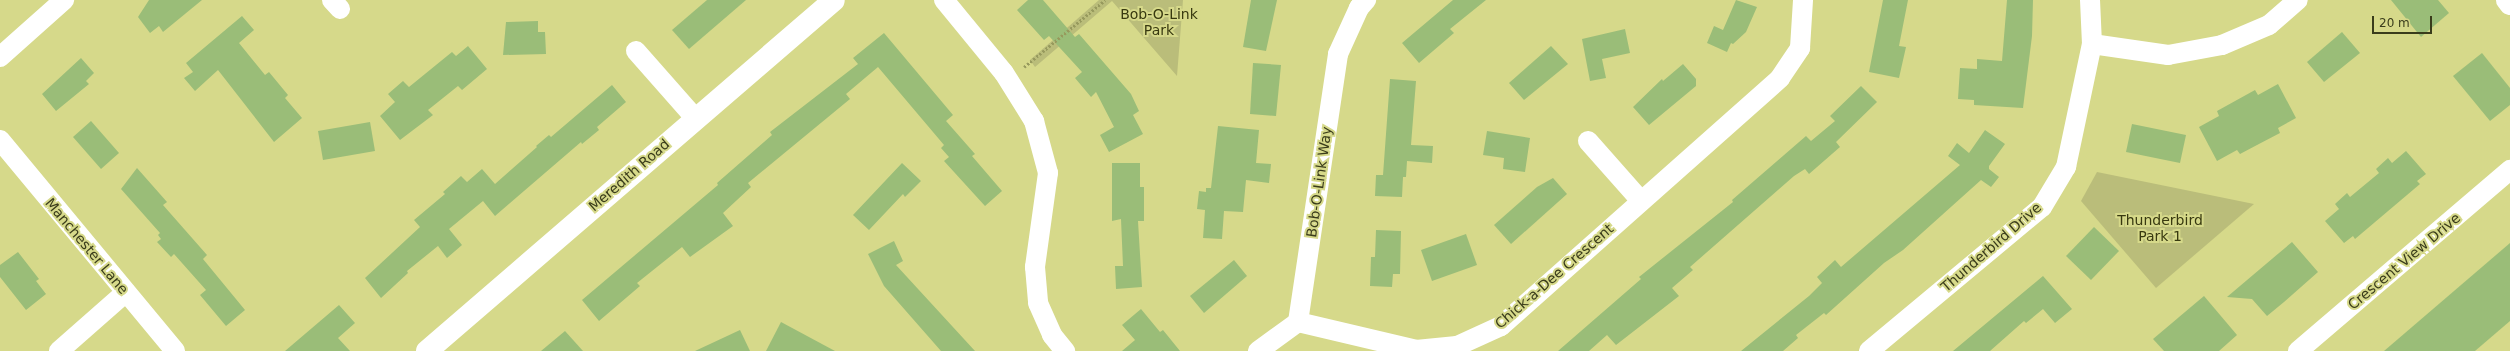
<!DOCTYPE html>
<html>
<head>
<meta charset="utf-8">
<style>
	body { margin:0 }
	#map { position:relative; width:2510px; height:351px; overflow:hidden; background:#d6d98a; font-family:"DejaVu Sans",sans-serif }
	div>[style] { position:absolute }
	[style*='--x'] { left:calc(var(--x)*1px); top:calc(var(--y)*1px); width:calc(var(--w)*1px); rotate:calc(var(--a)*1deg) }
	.green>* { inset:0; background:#babd7a }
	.building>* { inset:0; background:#9abd78 }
	.path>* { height:2.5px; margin-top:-1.25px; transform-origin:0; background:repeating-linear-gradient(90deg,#979a5d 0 2px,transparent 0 4px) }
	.minor>* { height:20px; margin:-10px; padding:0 10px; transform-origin:10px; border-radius:10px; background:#fff }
	.tertiary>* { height:22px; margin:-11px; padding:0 11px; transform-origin:11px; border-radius:11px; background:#fff }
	span { translate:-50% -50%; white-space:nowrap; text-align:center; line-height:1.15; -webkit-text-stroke:4px #d6d98a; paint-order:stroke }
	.park-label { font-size:14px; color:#383910 }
	.street-label { font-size:14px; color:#3a3c1b }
	.scale { position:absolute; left:2372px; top:16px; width:60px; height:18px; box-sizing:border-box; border:2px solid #3a3c1b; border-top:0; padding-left:5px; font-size:12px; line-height:14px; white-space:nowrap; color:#3a3c1b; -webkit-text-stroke:3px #d6d98a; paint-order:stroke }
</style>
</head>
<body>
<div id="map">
	<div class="green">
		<i style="clip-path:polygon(1099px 0,1183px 0,1177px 76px,1112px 1px,1035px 67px,1030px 60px)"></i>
		<i style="clip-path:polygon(2097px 172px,2254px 204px,2156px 288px,2081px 201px)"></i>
	</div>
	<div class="building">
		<i style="clip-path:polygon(149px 0,202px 0,163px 32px,159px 26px,150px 33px,138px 17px)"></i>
		<i style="clip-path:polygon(707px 0,746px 0,689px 49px,672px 30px)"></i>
		<i style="clip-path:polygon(1028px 0,1043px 0,1075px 37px,1079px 34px,1131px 94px,1139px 111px,1133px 115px,1143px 134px,1109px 152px,1100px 135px,1114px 127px,1096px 92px,1091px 97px,1075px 78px,1082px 72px,1049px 36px,1044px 40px,1017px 10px)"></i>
		<i style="clip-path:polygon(1251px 0,1277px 0,1266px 51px,1243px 47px)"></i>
		<i style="clip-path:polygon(1453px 0,1486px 0,1450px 29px,1454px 33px,1419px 63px,1402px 43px)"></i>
		<i style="clip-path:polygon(1736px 0,1757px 7px,1746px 32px,1733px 44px,1731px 43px,1727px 52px,1707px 43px,1714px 26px,1723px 30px)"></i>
		<i style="clip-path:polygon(1883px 0,1908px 0,1899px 46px,1906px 47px,1899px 78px,1869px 72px)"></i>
		<i style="clip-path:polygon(2007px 0,2033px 0,2032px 36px,2023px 108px,1974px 105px,1974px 100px,1958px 99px,1960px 68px,1977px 69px,1977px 59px,2002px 61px)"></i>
		<i style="clip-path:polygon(2391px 0,2438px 0,2449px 13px,2421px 37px)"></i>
		<i style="clip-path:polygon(242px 16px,254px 30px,239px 43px,265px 75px,269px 72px,288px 95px,285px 98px,302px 118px,274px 142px,218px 70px,195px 91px,184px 78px,193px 72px,186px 63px)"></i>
		<i style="clip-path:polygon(538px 21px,538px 32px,545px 32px,546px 54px,503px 55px,506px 22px)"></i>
		<i style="clip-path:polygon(1625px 29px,1630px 53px,1602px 59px,1606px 78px,1590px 81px,1582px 39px)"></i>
		<i style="clip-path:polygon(2342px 32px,2360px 53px,2324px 82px,2307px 62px)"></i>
		<i style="clip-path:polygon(884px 33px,953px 115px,946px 121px,975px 154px,972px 156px,1002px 191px,985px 206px,944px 161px,949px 157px,941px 148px,944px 145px,878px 67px,846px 94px,850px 99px,748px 183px,751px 187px,723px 213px,733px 226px,690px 257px,682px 247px,637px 283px,640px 286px,599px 321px,582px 300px,718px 185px,717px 183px,772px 135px,770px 132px,858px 64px,853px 58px)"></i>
		<i style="clip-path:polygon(468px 46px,487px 69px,462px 90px,458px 86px,428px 110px,433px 115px,400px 140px,380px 116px,395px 102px,388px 94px,403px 81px,409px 87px,452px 52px,456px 56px)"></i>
		<i style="clip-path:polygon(1551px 46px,1568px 64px,1524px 100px,1509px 83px)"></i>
		<i style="clip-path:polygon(2482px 53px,2510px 88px,2510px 105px,2490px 121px,2453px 76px)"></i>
		<i style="clip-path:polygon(81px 58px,94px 73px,86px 81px,89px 84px,56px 111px,42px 94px)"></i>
		<i style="clip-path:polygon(1253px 63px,1281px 65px,1276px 116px,1250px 114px)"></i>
		<i style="clip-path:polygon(1683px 64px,1696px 79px,1696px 86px,1649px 125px,1633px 107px,1662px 79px,1663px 81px)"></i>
		<i style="clip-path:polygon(1390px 79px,1416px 81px,1411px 145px,1433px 146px,1432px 163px,1407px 161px,1406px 177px,1403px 177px,1402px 197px,1375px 196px,1376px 175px,1383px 175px)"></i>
		<i style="clip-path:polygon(2278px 84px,2296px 118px,2278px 128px,2280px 133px,2257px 145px,2240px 154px,2237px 150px,2217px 161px,2199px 127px,2219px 116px,2217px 111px,2255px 90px,2258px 95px)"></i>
		<i style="clip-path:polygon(612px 85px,626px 102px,597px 127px,599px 130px,582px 144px,581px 142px,495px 216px,483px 201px,449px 229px,462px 245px,447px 258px,438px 246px,407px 271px,408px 273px,381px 298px,365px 278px,420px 227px,414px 220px,445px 194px,443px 192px,461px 176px,467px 182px,482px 169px,495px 184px,537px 147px,536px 146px,549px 135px,551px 137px)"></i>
		<i style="clip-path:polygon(1861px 86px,1877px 102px,1836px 142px,1840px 147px,1809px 174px,1805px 169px,1794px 176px,1690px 267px,1693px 270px,1672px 288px,1679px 296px,1616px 345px,1607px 335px,1589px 351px,1558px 351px,1641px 279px,1639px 277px,1733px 202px,1732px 200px,1806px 136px,1811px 141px,1835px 121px,1830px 116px)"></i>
		<i style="clip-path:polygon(91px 121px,119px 153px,101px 169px,73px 137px)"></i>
		<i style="clip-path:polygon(370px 122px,375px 151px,323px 160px,318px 131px)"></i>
		<i style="clip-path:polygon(2132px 124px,2186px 135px,2180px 163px,2126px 152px)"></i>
		<i style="clip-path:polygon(1218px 126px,1259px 130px,1256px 163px,1271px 164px,1269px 183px,1246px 180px,1243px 212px,1224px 211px,1222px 239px,1203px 238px,1205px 210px,1197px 209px,1199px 191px,1206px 192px,1206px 188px,1211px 188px)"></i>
		<i style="clip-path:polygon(1985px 130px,2005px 144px,1989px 166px,1989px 169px,1999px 177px,1991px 187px,1981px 180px,1903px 250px,1884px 263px,1826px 315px,1824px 313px,1796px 335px,1798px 338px,1783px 351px,1741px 351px,1809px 296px,1822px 283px,1817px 277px,1835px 260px,1841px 267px,1960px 165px,1948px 156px,1957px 143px,1969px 153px)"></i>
		<i style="clip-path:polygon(1487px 131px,1530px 138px,1525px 172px,1503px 169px,1504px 158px,1483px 155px)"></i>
		<i style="clip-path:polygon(2406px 151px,2426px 174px,2417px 181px,2420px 184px,2355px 239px,2353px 236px,2344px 243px,2325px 221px,2339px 209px,2335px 204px,2347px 193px,2350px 197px,2379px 173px,2376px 169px,2388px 158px,2392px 163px)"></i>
		<i style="clip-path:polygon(902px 163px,921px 181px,905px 197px,903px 194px,869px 230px,853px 215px)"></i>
		<i style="clip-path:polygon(1112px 163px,1140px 163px,1140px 187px,1144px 187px,1144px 221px,1138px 221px,1142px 287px,1116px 289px,1115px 266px,1123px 266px,1121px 219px,1112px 221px)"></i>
		<i style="clip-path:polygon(137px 168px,167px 202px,163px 205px,207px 255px,203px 259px,245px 310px,226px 326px,200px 295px,206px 290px,174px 254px,171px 257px,157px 242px,161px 239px,158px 235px,160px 233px,121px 189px)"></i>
		<i style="clip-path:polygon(1553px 178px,1567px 194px,1511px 244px,1494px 225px,1537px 187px)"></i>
		<i style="clip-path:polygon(2094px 227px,2119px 251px,2091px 280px,2066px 256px)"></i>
		<i style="clip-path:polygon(1376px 230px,1401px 231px,1400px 274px,1393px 274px,1392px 287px,1370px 286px,1371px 257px,1375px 257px)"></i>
		<i style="clip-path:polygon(1466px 234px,1477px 265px,1432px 281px,1421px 250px)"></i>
		<i style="clip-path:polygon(894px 241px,903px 261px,896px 265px,975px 351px,941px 351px,884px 286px,868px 254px)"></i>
		<i style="clip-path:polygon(2292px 242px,2318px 272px,2284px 302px,2267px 316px,2252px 299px,2227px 297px)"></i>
		<i style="clip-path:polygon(2510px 243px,2510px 321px,2475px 351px,2384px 351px)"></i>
		<i style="clip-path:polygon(18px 252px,39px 279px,36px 281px,46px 294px,26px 310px,0 277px,0 265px)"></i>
		<i style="clip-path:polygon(1234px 260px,1247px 276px,1204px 313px,1190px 296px)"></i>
		<i style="clip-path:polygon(2043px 276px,2072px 309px,2055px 323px,2043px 309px,2026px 323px,2024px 321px,1990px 351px,1953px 351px)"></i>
		<i style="clip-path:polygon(2204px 296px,2237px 335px,2219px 351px,2164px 351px,2153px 339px)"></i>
		<i style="clip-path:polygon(339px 305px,355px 323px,338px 338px,350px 351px,285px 351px)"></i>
		<i style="clip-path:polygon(1141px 309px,1160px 332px,1163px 330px,1180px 351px,1122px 351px,1135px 340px,1122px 325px)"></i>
		<i style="clip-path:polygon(781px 322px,835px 351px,766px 351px)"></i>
		<i style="clip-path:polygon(740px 330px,750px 351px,695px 351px)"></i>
		<i style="clip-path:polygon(565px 331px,583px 351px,541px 351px)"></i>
	</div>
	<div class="path">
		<i style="--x:1024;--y:67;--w:105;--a:-39.6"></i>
	</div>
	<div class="minor">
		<i style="--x:332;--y:0;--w:12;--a:48"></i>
		<i style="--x:944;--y:0;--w:94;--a:50.6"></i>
		<i style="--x:1004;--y:73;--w:57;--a:58"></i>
		<i style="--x:1034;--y:121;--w:54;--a:74.9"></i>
		<i style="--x:1048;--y:173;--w:95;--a:97.9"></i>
		<i style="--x:1035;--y:267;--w:36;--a:85"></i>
		<i style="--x:1038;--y:303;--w:35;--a:66"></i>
		<i style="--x:1052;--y:335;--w:21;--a:51"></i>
		<i style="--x:2092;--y:44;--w:77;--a:8.2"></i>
		<i style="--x:2168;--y:55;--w:55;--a:-10.5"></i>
		<i style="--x:2222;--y:45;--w:51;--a:-23.1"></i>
		<i style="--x:2269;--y:25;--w:38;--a:-41"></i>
		<i style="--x:636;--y:51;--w:89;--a:48.6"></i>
		<i style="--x:0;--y:57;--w:86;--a:-41.7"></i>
		<i style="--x:0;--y:140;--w:274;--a:50.3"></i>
		<i style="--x:1588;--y:141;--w:80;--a:48.5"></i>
		<i style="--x:1298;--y:322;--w:121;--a:13.3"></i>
		<i style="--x:1416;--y:350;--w:41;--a:-5.6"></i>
		<i style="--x:1457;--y:346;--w:48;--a:-24.4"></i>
		<i style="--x:1501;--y:326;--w:373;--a:-41.6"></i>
		<i style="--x:1780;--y:78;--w:36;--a:-56"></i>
		<i style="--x:1800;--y:48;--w:48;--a:-86.4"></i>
		<i style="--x:59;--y:351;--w:89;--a:-41.4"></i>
		<i style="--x:1258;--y:351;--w:49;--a:-35.9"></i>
		<i style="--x:1298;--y:322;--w:271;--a:-81.5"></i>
		<i style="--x:1338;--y:54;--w:51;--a:-65.5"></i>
		<i style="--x:1359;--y:8;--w:11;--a:-49"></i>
		<i style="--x:1869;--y:351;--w:225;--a:-39.8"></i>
		<i style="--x:2042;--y:207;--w:47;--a:-59"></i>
		<i style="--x:2066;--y:167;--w:126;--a:-78.1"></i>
		<i style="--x:2092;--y:44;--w:44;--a:-92.6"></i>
		<i style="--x:2298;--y:351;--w:279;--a:-40.5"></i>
	</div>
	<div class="tertiary">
		<i style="--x:2507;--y:0;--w:5;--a:53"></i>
		<i style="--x:427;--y:351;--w:537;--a:-40.77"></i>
	</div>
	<div class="park-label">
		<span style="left:1159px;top:22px">Bob-O-Link<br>Park</span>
		<span style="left:2160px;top:228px">Thunderbird<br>Park 1</span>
	</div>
	<div class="street-label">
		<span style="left:629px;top:175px;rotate:-41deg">Meredith Road</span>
		<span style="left:1319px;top:182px;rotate:-82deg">Bob-O-Link Way</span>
		<span style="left:87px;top:246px;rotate:50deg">Manchester Lane</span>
		<span style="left:1991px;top:247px;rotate:-41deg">Thunderbird Drive</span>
		<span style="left:2404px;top:261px;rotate:-40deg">Crescent View Drive</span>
		<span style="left:1554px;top:276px;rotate:-41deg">Chick-a-Dee Crescent</span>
	</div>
	<div class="scale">20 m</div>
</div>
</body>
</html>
